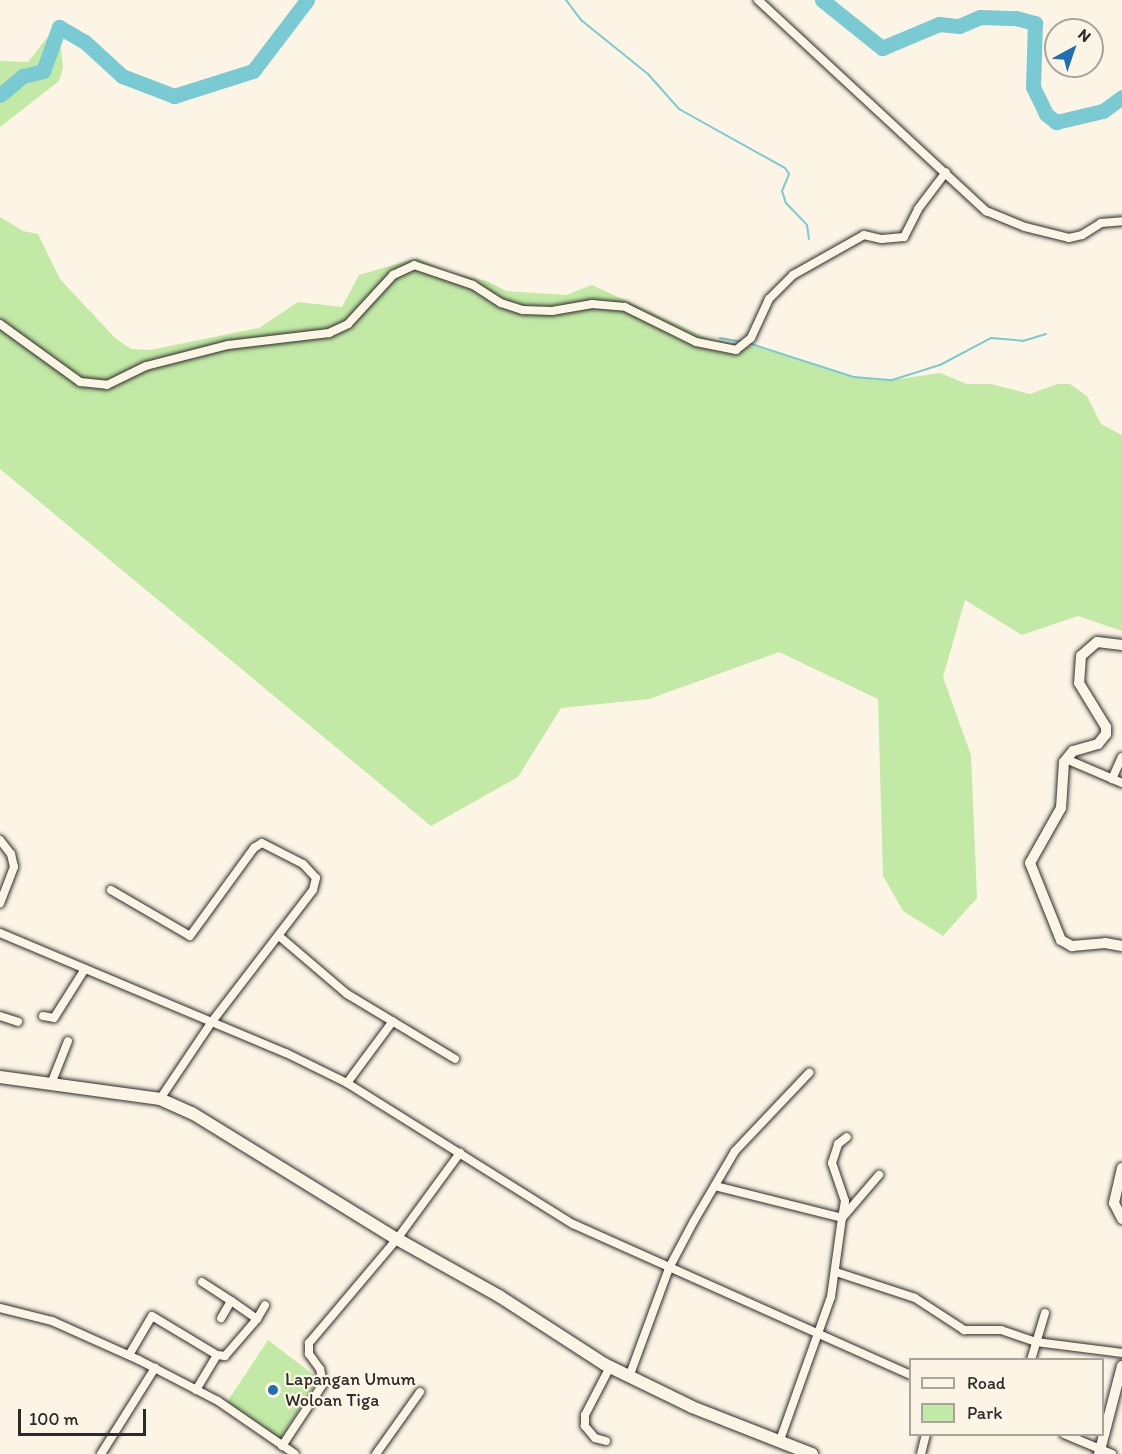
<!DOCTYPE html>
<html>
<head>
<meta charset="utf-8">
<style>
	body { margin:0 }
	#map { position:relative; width:1122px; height:1454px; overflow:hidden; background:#fcf5e5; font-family:Itim,sans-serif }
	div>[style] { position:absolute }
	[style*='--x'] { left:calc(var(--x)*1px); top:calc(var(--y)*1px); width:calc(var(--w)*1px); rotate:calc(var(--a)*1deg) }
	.green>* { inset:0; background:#c2e9a5 }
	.stream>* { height:2px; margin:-1px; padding:0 1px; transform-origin:1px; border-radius:1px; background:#7acad4 }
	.river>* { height:15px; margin:-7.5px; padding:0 7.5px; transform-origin:7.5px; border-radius:7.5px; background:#7acad4 }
	.roads { filter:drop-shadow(0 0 2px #2b2b2b) drop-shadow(0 0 2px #2b2b2b) }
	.minor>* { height:8px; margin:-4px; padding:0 4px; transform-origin:4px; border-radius:4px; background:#fcf5e5 }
	.tertiary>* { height:10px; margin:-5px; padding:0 5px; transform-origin:5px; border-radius:5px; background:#fcf5e5 }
	.secondary>* { height:12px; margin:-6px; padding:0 6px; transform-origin:6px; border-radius:6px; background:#fcf5e5 }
	.dots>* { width:16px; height:16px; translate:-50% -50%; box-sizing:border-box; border:3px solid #fcf5e5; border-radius:50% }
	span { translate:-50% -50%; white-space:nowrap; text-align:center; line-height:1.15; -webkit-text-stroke:4.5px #fcf5e5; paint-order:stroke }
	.poi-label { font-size:18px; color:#2b2b2b }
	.left { translate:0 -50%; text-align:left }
	.legend { position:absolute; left:909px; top:1358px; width:195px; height:78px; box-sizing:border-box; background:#fcf5e5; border:2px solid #a8a49b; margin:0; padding:8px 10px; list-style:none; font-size:18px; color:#2b2b2b }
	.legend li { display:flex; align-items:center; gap:12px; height:30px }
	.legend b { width:30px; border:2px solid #a8a49b }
	.north { position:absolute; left:1044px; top:18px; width:60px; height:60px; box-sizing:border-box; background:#fcf5e5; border:2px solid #a8a49b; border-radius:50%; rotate:40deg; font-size:16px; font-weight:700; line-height:24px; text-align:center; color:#2b2b2b }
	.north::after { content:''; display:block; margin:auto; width:21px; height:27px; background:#1f6fb2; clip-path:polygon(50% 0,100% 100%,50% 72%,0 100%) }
	.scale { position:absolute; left:18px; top:1409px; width:128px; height:27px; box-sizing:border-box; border:3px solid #2b2b2b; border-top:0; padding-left:8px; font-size:18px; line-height:21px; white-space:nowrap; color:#2b2b2b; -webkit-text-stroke:4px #fcf5e5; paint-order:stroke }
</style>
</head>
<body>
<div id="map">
	<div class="green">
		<i style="clip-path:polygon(50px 34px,61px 47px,63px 68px,59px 81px,0 127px,0 61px,28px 62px)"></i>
		<i style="clip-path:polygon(0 217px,23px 231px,38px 234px,60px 279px,115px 338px,131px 349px,150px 350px,259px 328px,298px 302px,342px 307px,359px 275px,417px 258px,447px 272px,487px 281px,506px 291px,566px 295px,592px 285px,709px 339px,773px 350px,854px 377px,892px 380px,940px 373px,967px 384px,991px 384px,1030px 394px,1057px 384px,1070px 384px,1087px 396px,1101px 424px,1122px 435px,1122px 631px,1078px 616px,1022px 635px,965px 600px,943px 677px,971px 755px,977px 898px,943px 936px,903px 911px,883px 876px,878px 699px,779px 652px,649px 699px,561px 708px,518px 777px,431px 826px,0 469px)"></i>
		<i style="clip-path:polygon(268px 1340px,319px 1379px,280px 1439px,227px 1402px)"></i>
	</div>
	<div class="stream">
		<i style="--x:566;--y:0;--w:25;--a:53"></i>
		<i style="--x:581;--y:20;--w:86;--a:38.9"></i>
		<i style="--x:648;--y:74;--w:47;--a:48.5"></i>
		<i style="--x:679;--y:109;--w:121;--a:29.1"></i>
		<i style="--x:785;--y:168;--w:7;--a:56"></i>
		<i style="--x:789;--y:174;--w:18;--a:112"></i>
		<i style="--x:782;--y:191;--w:13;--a:72"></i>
		<i style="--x:786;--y:203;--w:30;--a:46"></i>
		<i style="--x:807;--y:225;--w:14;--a:82"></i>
		<i style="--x:720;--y:338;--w:22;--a:10"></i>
		<i style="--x:748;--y:343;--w:111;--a:17.8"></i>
		<i style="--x:854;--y:377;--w:38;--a:5"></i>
		<i style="--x:892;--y:380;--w:50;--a:-17.4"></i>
		<i style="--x:940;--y:365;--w:58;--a:-27.9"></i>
		<i style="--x:991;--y:338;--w:32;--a:5"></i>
		<i style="--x:1023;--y:341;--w:24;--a:-17"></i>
	</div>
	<div class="river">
		<i style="--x:822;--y:0;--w:77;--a:38.7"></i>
		<i style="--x:882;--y:48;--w:62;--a:-22.8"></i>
		<i style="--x:939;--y:24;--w:20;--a:6"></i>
		<i style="--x:959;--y:26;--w:23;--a:-23"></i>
		<i style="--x:980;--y:17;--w:36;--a:2"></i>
		<i style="--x:1016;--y:18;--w:20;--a:15"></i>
		<i style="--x:1035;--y:23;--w:64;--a:91.8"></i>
		<i style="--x:1033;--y:87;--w:30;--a:64"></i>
		<i style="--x:1046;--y:114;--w:13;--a:39"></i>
		<i style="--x:1056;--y:122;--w:48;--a:-13.2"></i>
		<i style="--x:1103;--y:111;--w:24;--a:-36"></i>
		<i style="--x:0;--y:95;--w:30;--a:-40"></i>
		<i style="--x:23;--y:76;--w:21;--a:-14"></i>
		<i style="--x:43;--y:71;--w:47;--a:-70"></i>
		<i style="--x:59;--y:27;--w:30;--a:30"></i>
		<i style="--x:85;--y:42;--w:50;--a:42.6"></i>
		<i style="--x:122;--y:76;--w:56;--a:21"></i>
		<i style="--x:174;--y:96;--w:83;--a:-17.6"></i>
		<i style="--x:253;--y:71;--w:89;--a:-52.7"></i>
	</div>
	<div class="roads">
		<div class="minor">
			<i style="--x:758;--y:0;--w:311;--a:42.8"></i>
			<i style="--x:986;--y:211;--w:42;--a:22.3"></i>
			<i style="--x:1025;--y:227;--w:45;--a:14"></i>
			<i style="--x:1069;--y:238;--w:13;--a:-13"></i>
			<i style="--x:1082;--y:235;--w:22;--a:-32"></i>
			<i style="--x:1101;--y:223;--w:21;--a:-5"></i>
			<i style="--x:0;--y:324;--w:99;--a:35.9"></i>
			<i style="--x:80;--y:382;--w:27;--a:6"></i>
			<i style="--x:107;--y:385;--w:43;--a:-26"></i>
			<i style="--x:146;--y:366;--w:85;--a:-14.4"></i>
			<i style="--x:228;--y:345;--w:102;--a:-6.8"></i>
			<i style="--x:329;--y:333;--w:21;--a:-25"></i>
			<i style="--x:348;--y:324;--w:67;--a:-47.4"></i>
			<i style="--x:393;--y:275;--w:23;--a:-25"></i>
			<i style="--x:414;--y:265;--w:62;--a:18.7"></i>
			<i style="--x:473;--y:285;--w:33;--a:33"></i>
			<i style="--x:501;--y:303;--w:23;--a:18"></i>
			<i style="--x:523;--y:310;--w:29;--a:2"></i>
			<i style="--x:552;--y:311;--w:41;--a:-9.9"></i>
			<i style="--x:592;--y:304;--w:33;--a:5"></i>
			<i style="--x:625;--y:307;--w:79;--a:26.2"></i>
			<i style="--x:696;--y:342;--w:41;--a:11.3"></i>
			<i style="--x:736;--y:350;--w:19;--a:-39"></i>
			<i style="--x:751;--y:338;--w:43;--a:-65.2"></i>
			<i style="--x:769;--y:299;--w:34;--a:-45"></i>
			<i style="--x:793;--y:275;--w:81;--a:-29.4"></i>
			<i style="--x:864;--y:235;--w:18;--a:13"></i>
			<i style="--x:882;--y:239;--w:22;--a:-5"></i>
			<i style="--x:904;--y:237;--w:31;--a:-63"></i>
			<i style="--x:918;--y:209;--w:46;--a:-52.9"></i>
			<i style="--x:1066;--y:759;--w:61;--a:23.2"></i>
			<i style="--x:1112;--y:779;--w:24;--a:-66"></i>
			<i style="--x:0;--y:840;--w:18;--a:52"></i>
			<i style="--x:11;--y:854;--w:13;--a:77"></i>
			<i style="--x:14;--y:867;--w:39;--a:111"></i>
			<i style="--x:111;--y:890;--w:91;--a:30.2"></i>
			<i style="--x:190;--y:936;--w:109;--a:-54"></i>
			<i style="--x:254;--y:848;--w:9;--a:-32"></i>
			<i style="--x:262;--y:843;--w:46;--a:27.1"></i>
			<i style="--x:303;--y:864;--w:19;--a:47"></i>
			<i style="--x:316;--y:878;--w:12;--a:104"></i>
			<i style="--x:313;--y:890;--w:168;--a:127.5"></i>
			<i style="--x:211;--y:1023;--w:92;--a:123.9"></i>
			<i style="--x:0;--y:933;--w:310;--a:22.8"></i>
			<i style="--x:286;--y:1053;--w:68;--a:26.2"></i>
			<i style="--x:347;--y:1083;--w:266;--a:32"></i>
			<i style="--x:573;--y:1224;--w:369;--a:24.1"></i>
			<i style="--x:279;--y:936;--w:89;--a:40.5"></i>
			<i style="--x:347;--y:994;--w:126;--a:31"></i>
			<i style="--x:0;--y:1016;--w:19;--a:18"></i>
			<i style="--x:43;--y:1016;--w:11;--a:10"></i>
			<i style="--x:54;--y:1018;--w:58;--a:-57.7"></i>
			<i style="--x:347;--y:1083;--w:77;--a:-53.4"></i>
			<i style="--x:51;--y:1084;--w:46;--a:-68.4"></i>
			<i style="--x:715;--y:1186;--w:131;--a:14.1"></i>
			<i style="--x:842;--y:1218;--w:17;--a:-80"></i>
			<i style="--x:845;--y:1201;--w:40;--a:-108.9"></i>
			<i style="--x:832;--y:1163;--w:20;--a:-72"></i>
			<i style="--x:838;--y:1144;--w:11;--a:-38"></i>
			<i style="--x:836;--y:1272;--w:83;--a:18.2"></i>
			<i style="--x:915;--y:1298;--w:59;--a:33.1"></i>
			<i style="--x:964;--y:1330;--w:37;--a:0"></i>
			<i style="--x:1001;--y:1330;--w:37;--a:19"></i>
			<i style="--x:1036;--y:1342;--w:87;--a:7.3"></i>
			<i style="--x:202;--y:1282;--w:35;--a:33"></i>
			<i style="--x:0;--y:1308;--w:54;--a:14"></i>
			<i style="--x:52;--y:1321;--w:95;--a:24.1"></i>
			<i style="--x:139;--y:1360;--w:89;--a:27.4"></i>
			<i style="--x:218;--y:1401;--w:93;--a:34.5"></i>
			<i style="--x:257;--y:1319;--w:16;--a:-60"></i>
			<i style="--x:129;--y:1355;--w:45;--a:-59.5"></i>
			<i style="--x:152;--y:1316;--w:76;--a:31"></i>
			<i style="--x:217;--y:1355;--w:8;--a:7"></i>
			<i style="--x:225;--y:1356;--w:49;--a:-49.1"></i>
			<i style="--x:257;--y:1319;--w:32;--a:-145"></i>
			<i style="--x:231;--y:1301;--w:20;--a:120"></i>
			<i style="--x:1031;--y:1360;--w:49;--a:-73.4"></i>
			<i style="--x:629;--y:1377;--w:116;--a:-69.8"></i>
			<i style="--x:669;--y:1268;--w:53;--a:-62"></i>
			<i style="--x:694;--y:1221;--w:81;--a:-59.6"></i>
			<i style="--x:735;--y:1151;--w:108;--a:-46.5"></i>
			<i style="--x:196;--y:1390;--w:41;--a:-59"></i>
			<i style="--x:1064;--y:1434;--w:52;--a:22.6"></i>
			<i style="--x:780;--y:1440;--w:152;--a:-70.4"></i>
			<i style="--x:831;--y:1297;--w:80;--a:-82.1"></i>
			<i style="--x:842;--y:1218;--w:57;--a:-49.3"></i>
			<i style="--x:606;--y:1441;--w:11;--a:-165"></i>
			<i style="--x:595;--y:1438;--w:16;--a:-130"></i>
			<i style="--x:585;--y:1426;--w:11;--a:-90"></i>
			<i style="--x:585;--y:1415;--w:54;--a:-62.5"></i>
			<i style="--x:282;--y:1446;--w:74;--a:-56.5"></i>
			<i style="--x:323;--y:1384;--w:15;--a:-101"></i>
			<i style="--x:320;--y:1369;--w:19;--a:-126"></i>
			<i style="--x:309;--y:1354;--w:11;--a:-90"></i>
			<i style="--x:309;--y:1343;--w:136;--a:-49.8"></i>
			<i style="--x:397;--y:1239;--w:107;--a:-53.8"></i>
			<i style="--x:101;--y:1454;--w:102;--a:-57.9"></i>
			<i style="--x:376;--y:1454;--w:76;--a:-54.6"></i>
			<i style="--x:921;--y:1454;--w:21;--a:-76"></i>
		</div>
		<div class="tertiary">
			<i style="--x:1122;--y:645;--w:25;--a:-173"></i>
			<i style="--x:1097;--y:642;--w:21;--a:139"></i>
			<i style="--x:1081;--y:656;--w:27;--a:94"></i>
			<i style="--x:1079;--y:683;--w:52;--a:58.5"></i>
			<i style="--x:1106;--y:727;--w:7;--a:90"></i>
			<i style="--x:1106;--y:734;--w:13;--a:129"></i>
			<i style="--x:1098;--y:744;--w:26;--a:164"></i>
			<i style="--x:1073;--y:751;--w:14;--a:129"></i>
			<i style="--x:1064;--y:762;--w:46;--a:93.7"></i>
			<i style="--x:1061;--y:808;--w:63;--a:119.4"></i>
			<i style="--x:1030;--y:863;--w:83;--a:68.1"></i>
			<i style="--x:1061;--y:940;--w:13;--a:29"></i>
			<i style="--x:1072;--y:946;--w:33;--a:-5"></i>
			<i style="--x:1105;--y:943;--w:17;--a:10"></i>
			<i style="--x:1122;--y:1168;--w:36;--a:103"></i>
			<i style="--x:1114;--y:1203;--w:18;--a:63"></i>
			<i style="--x:1099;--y:1454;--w:91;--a:-75.4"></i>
		</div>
		<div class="secondary">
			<i style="--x:0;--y:1077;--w:162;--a:7.8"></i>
			<i style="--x:160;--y:1099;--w:35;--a:24"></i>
			<i style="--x:192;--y:1113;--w:241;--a:31.6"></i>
			<i style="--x:397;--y:1239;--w:117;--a:29.2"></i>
			<i style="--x:499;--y:1296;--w:125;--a:32.9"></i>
			<i style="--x:604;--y:1364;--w:98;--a:26"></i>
			<i style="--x:692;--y:1407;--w:129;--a:21.4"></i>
		</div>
	</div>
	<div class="dots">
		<i style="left:273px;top:1390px;background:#1f6fb2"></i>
	</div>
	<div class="poi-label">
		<span class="left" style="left:285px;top:1390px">Lapangan Umum<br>Woloan Tiga</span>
	</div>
	<ul class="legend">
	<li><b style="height:8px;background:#fcf5e5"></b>Road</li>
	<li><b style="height:16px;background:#c2e9a5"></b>Park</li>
	</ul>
	<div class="north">N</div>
	<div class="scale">100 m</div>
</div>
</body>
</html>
